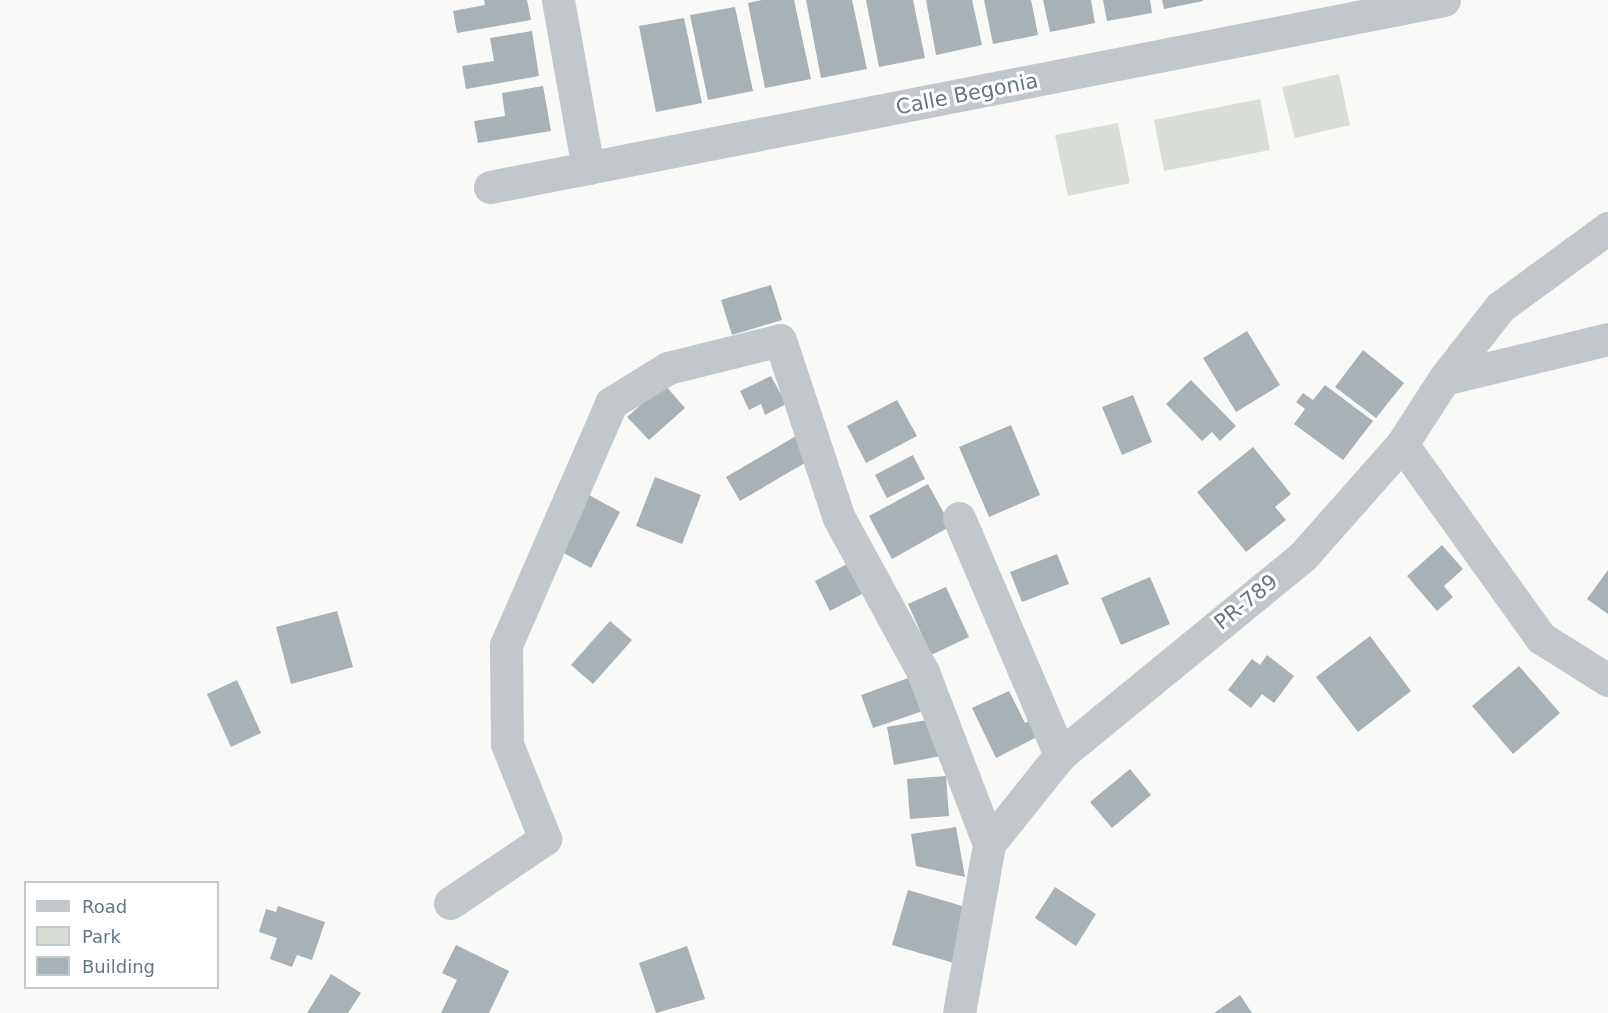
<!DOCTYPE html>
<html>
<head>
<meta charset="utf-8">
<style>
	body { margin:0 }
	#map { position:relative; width:1608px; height:1013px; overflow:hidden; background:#f9f9f7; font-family:"DejaVu Sans",sans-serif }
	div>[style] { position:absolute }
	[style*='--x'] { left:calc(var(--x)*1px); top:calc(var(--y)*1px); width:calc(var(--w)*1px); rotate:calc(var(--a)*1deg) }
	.green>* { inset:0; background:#d9ded6 }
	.building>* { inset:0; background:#a7b1b6 }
	.minor>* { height:33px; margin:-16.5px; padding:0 16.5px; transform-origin:16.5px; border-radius:16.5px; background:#c2c7cb }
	span { translate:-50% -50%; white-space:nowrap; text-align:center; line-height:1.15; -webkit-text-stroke:6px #fff; paint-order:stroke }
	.street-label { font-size:21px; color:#647782 }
	.legend { position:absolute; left:24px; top:881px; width:195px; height:108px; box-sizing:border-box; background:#fff; border:2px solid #c1c9cd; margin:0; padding:8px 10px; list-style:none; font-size:18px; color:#647782 }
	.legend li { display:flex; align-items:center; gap:12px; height:30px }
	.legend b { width:30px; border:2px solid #c1c9cd }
</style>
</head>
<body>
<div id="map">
	<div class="green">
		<i style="clip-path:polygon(1339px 74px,1350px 125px,1295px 138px,1282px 87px)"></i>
		<i style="clip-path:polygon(1260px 99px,1270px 150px,1164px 171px,1154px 120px)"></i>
		<i style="clip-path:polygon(1118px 123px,1130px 183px,1068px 196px,1055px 135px)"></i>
	</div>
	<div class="building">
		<i style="clip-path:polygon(484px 0,527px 0,531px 20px,457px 33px,453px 11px,485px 5px)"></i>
		<i style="clip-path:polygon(762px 0,794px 0,811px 79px,765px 88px,748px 3px)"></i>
		<i style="clip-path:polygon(806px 0,852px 0,867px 69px,821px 78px)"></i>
		<i style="clip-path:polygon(866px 0,913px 0,925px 58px,879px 67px)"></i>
		<i style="clip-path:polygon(926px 0,972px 0,982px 45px,936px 55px)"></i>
		<i style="clip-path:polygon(984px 0,1031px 0,1038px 35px,993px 44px)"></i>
		<i style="clip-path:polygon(1043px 0,1091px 0,1095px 23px,1050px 32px)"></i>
		<i style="clip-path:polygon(1103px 0,1150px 0,1152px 13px,1107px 21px)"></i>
		<i style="clip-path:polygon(1162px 0,1203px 0,1203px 1px,1164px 9px)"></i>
		<i style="clip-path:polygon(735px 7px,753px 91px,708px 100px,690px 15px)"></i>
		<i style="clip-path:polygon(684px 18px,702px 103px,656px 112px,639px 26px)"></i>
		<i style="clip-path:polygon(532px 31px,539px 76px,466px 89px,462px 66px,494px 61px,490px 38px)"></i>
		<i style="clip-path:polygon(543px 86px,551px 131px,478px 143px,474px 121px,505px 116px,502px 93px)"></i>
		<i style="clip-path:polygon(771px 285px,782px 320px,732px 335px,721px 300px)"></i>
		<i style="clip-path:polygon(1247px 331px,1280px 385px,1236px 412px,1203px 358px)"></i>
		<i style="clip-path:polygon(1363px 350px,1404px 383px,1376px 418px,1335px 387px)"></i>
		<i style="clip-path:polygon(771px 376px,786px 404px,765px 415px,761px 404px,749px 410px,740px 391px)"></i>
		<i style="clip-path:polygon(1191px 380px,1236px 426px,1220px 441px,1212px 432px,1202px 441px,1166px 404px)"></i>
		<i style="clip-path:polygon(664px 384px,685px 408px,649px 440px,627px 417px)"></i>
		<i style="clip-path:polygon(1325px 385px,1373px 421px,1343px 460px,1294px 424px,1305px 409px,1296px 402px,1303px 393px,1313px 400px)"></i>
		<i style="clip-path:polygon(1133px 395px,1152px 442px,1122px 455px,1102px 407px)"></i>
		<i style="clip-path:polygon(897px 400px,917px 436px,866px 463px,847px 426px)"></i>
		<i style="clip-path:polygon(1011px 425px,1040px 495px,989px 517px,959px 447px)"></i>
		<i style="clip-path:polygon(796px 436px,810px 460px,740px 501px,726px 477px)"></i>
		<i style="clip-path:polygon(1253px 447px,1291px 494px,1275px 507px,1286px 520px,1246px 552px,1197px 492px)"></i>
		<i style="clip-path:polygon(913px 455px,925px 479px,887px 498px,875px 475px)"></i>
		<i style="clip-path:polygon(655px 477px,701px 495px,682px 544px,636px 526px)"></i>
		<i style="clip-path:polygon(928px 484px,951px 526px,892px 559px,869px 516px)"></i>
		<i style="clip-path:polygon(589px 495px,620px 512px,591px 568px,560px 551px)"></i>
		<i style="clip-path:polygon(1442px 545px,1463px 569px,1444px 586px,1453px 597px,1437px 611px,1407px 576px)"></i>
		<i style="clip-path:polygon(1057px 554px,1069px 584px,1022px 602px,1010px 572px)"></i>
		<i style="clip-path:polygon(847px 564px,862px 594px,830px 611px,815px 581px)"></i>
		<i style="clip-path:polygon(1608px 570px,1608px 614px,1587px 599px)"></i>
		<i style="clip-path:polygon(1150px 577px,1170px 624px,1121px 645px,1101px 598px)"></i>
		<i style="clip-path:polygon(946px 587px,969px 637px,931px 655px,908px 604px)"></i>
		<i style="clip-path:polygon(337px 611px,353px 667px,291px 684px,276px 627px)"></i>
		<i style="clip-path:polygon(610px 621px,632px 640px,593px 684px,571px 665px)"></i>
		<i style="clip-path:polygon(1370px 636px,1411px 691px,1358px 732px,1316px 677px)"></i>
		<i style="clip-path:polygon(1267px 655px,1294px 676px,1274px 703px,1262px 694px,1251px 708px,1228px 690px,1252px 659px,1260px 665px)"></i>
		<i style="clip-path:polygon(1519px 666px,1560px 713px,1513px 754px,1472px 706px)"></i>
		<i style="clip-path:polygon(914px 676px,926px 710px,873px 728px,861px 695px)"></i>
		<i style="clip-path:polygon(237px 680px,261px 733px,231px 747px,207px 694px)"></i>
		<i style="clip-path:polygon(1009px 691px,1025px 723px,1029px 721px,1037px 737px,996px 758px,972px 708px)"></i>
		<i style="clip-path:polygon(933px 719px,941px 756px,894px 765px,887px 727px)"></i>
		<i style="clip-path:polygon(1130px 769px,1151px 795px,1112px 828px,1090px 802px)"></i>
		<i style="clip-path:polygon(946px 776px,949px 816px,910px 819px,907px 779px)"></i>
		<i style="clip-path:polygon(956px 827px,965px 877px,916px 866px,911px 834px)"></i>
		<i style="clip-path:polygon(1055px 887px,1096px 914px,1076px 946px,1035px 918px)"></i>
		<i style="clip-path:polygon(908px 890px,969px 908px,954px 963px,892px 945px)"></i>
		<i style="clip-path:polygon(278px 906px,325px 922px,312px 960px,297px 955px,292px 967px,270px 959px,277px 938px,259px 932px,266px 909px,276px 912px)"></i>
		<i style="clip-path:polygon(456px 945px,509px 971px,489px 1013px,441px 1013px,457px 980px,442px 973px)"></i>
		<i style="clip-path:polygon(687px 946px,705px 999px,656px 1013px,639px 963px)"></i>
		<i style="clip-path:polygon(331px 974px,361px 993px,348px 1013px,307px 1013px)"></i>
		<i style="clip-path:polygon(1240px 995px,1252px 1013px,1214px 1013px)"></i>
	</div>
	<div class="minor">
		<i style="--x:558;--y:0;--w:171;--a:79.9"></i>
		<i style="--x:490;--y:187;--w:972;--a:-11.09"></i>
		<i style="--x:1444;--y:379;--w:169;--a:-13.7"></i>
		<i style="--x:1402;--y:444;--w:239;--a:54.4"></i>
		<i style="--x:1541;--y:638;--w:79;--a:32.1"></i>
		<i style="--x:959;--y:518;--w:258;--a:66.9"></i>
		<i style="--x:450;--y:903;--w:115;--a:-34"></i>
		<i style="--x:545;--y:839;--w:102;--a:-111.8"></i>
		<i style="--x:507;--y:744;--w:99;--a:-90.6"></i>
		<i style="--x:506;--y:645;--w:264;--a:-66.5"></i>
		<i style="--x:611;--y:403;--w:67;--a:-31.6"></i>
		<i style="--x:668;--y:368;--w:115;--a:-14"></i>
		<i style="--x:780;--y:340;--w:188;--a:71.7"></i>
		<i style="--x:839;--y:518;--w:175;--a:61.4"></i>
		<i style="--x:923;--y:672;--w:184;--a:69"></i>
		<i style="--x:959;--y:1013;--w:172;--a:-79.9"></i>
		<i style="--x:989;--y:844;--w:114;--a:-51.4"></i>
		<i style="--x:1060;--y:755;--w:314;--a:-39.3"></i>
		<i style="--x:1303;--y:556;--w:149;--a:-48.5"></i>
		<i style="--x:1402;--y:444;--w:77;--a:-57.1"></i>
		<i style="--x:1444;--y:379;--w:91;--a:-52.1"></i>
		<i style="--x:1500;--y:307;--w:134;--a:-36.2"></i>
	</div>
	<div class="street-label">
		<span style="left:967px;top:94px;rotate:-11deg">Calle Begonia</span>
		<span style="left:1246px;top:602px;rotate:-39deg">PR-789</span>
	</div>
	<ul class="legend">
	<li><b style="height:8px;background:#c2c7cb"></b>Road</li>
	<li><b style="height:16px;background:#d9ded6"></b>Park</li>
	<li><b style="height:16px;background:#a7b1b6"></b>Building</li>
	</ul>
</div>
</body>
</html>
